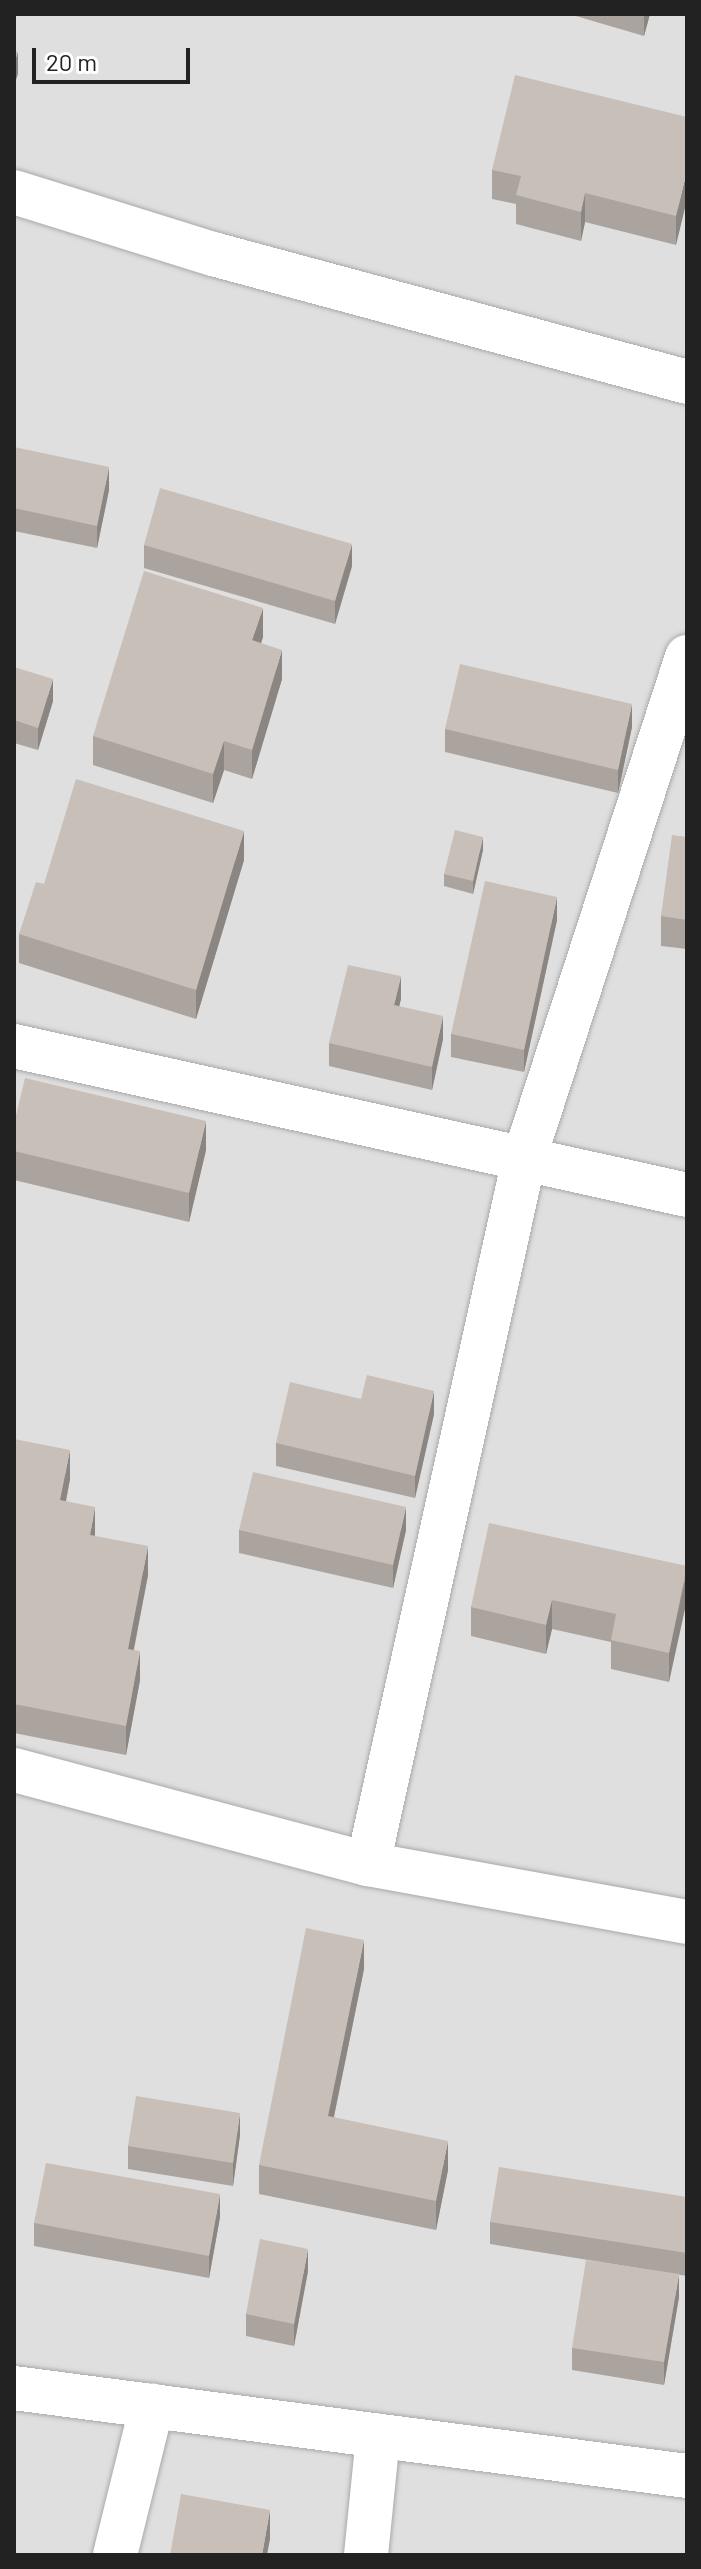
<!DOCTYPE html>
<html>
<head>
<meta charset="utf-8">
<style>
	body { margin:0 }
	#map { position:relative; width:701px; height:2569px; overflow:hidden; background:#f2efe9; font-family:Barlow,sans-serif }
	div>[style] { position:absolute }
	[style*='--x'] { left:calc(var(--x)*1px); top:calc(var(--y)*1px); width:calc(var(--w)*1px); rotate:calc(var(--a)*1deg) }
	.residential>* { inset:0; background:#e0dfdf }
	.roads { filter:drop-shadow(0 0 2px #a9a9a9) drop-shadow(0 0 2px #a9a9a9) }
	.street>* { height:44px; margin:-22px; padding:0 22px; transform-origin:22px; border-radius:22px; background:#fff }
	.wall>* { inset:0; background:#aba49e }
	.shaded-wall>* { inset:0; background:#8b8681 }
	.building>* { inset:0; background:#c7bfb8 }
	span { translate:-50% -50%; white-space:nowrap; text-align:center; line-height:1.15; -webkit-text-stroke:6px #fff; paint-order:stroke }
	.frame { position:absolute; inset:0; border:16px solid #222; pointer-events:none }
	.scale { position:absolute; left:32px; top:48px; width:158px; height:36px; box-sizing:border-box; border:4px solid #222; border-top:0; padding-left:10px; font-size:24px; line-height:28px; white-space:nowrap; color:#222; -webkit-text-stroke:6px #fff; paint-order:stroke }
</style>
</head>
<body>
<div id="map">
	<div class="residential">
		<i style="clip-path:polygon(14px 14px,687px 14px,687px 2555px,14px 2555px)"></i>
	</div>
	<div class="roads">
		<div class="street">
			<i style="--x:14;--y:192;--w:208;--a:17.3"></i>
			<i style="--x:213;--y:254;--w:491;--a:15.1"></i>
			<i style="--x:14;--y:1046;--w:689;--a:12.48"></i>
			<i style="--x:14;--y:1770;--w:366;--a:14.9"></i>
			<i style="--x:368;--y:1864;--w:324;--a:10.3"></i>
			<i style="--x:368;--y:1864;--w:722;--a:-77.52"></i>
			<i style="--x:524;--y:1159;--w:528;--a:-72.01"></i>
			<i style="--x:14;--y:2388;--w:679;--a:7.45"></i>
			<i style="--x:115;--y:2555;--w:154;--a:-76.1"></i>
			<i style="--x:366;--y:2555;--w:120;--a:-84.2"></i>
		</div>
	</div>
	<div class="wall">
		<i style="clip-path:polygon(569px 14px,650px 14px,644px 36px)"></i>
		<i style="clip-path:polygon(687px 117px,676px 245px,585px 222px,581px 241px,516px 224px,516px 204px,492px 199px,492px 170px)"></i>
		<i style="clip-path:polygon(14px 447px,109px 490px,97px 548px,14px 531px)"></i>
		<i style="clip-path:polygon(144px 545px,352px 566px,335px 624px,144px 568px)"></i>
		<i style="clip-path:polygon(263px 637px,261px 643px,282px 679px,252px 779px,224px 770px,213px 803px,93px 765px,93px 736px)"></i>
		<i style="clip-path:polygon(14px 667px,53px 701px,38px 750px,14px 743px)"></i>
		<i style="clip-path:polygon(632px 727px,618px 793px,445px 752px,445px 729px)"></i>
		<i style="clip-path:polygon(687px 837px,687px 949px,661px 946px,661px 916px)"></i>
		<i style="clip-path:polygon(483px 850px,473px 894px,444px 886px,444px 874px)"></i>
		<i style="clip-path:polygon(244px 860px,196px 1019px,19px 963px,19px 934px,44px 884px)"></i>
		<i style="clip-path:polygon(557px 920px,524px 1072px,451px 1057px,451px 1034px)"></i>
		<i style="clip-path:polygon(401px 999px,399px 1006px,443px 1039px,432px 1090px,329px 1066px,329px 1043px)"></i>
		<i style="clip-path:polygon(14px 1124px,206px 1150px,189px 1222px,14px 1180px)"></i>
		<i style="clip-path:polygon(361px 1399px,434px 1414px,415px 1498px,276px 1466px,276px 1443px)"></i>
		<i style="clip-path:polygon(14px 1439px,70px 1479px,66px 1502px,95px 1536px,148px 1575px,134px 1650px,140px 1680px,126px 1755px,14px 1733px)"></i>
		<i style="clip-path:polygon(239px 1530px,406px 1530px,393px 1588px,239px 1553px)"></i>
		<i style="clip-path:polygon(687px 1566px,669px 1682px,611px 1669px,611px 1642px,552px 1629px,546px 1654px,471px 1636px,471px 1607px)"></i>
		<i style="clip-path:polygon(364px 1969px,334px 2117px,448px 2170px,436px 2230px,259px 2194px,259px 2165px)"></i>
		<i style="clip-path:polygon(240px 2135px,233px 2186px,128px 2169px,128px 2146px)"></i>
		<i style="clip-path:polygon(687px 2197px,687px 2276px,490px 2244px,490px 2222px)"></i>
		<i style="clip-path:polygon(220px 2217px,209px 2278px,34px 2246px,34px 2223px)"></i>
		<i style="clip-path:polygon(308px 2271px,294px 2346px,246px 2336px,246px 2314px)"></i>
		<i style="clip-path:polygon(679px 2297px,664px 2385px,572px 2370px,572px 2348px)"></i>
	</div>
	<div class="shaded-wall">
		<i style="clip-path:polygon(644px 14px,650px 14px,644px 36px)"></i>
		<i style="clip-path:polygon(18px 52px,18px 74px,14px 86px,14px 63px)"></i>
		<i style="clip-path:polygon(687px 171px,687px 200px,676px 245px,676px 216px)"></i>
		<i style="clip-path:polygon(585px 193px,585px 222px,581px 241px,581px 212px)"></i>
		<i style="clip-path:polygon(109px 467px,109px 490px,97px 548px,97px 526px)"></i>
		<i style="clip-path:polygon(352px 544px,352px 566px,335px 624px,335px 601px)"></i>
		<i style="clip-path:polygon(263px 608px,263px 637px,252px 669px,252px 640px)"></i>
		<i style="clip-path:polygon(282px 650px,282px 679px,252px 779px,252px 750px)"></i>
		<i style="clip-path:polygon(53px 679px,53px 701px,38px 750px,38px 728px)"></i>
		<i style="clip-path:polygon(632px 704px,632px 727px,618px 793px,618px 770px)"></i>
		<i style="clip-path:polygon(224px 741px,224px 770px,213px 803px,213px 774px)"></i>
		<i style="clip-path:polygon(244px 831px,244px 860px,196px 1019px,196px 990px)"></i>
		<i style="clip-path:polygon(483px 837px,483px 850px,473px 894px,473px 881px)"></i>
		<i style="clip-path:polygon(557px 897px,557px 920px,524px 1072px,524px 1050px)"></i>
		<i style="clip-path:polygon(401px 976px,401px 999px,394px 1028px,394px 1005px)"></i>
		<i style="clip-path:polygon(443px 1016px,443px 1039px,432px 1090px,432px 1067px)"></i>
		<i style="clip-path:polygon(206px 1121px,206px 1150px,189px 1222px,189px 1193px)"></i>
		<i style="clip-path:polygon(434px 1391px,434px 1414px,415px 1498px,415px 1476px)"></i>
		<i style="clip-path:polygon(70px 1450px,70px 1479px,60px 1530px,60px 1500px)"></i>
		<i style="clip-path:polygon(95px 1507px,95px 1536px,90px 1535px)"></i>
		<i style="clip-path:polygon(406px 1507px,406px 1530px,393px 1588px,393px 1565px)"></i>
		<i style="clip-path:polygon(148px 1546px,148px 1575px,128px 1678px,128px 1649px)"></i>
		<i style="clip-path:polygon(687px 1570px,687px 1600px,669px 1682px,669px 1653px)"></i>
		<i style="clip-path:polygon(552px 1600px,552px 1629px,546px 1654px,546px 1625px)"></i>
		<i style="clip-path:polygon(140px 1651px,140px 1680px,126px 1755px,126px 1726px)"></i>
		<i style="clip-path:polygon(364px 1940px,364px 1969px,328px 2145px,328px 2116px)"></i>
		<i style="clip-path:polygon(240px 2113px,240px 2135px,233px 2186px,233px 2163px)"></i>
		<i style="clip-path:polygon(448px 2141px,448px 2170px,436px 2230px,436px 2201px)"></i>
		<i style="clip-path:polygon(220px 2194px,220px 2217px,209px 2278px,209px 2256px)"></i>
		<i style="clip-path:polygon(308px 2249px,308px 2271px,294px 2346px,294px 2324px)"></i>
		<i style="clip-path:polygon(679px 2274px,679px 2297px,664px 2385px,664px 2362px)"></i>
		<i style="clip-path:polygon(270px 2510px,270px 2539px,267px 2555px,262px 2555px)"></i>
	</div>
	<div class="building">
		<i style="clip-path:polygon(14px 51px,18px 52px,14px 63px)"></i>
		<i style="clip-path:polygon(515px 75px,687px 117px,687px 171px,676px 216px,585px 193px,581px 212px,516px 195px,521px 176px,492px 170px)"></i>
		<i style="clip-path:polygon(14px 447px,109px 467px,97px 526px,14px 508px)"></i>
		<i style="clip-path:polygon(160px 488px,352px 544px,335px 601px,144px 545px)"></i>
		<i style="clip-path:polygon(144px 571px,263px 608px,252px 640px,282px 650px,252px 750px,224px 741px,213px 774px,93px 736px)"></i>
		<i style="clip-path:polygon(460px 664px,632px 704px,618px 770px,445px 729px)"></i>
		<i style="clip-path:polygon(14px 667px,53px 679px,38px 728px,14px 720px)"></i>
		<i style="clip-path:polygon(76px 779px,244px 831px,196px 990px,19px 934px,36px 882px,44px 884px)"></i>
		<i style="clip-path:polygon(455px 830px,483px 837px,473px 881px,444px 874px)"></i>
		<i style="clip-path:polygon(672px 835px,687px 837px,687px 920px,661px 916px)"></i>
		<i style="clip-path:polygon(485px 881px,557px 897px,524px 1050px,451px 1034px)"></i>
		<i style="clip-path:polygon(348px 965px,401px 976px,394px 1005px,443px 1016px,432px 1067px,329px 1043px)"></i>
		<i style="clip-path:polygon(25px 1078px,206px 1121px,189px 1193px,14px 1151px,14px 1124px)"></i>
		<i style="clip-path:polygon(367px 1375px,434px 1391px,415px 1476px,276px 1443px,290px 1382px,361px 1399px)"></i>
		<i style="clip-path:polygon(14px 1439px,70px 1450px,60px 1500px,95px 1507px,90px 1535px,148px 1546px,128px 1649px,140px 1651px,126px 1726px,14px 1704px)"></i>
		<i style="clip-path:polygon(253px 1472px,406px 1507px,393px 1565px,239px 1530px)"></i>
		<i style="clip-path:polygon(489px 1523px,687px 1566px,669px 1653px,611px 1640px,616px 1614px,552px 1600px,546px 1625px,471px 1607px)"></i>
		<i style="clip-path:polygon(306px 1928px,364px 1940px,328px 2116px,448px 2141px,436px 2201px,259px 2165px)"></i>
		<i style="clip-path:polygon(136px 2096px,240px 2113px,233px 2163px,128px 2146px)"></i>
		<i style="clip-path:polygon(46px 2163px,220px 2194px,209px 2256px,34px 2223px)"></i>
		<i style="clip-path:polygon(499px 2167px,687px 2197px,687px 2253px,490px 2222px)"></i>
		<i style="clip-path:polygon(260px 2239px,308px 2249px,294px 2324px,246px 2314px)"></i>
		<i style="clip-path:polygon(586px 2260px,679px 2274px,664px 2362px,572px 2348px)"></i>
		<i style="clip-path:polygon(181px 2494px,270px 2510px,262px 2555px,170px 2555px)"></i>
	</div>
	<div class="frame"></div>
	<div class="scale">20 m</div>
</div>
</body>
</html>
